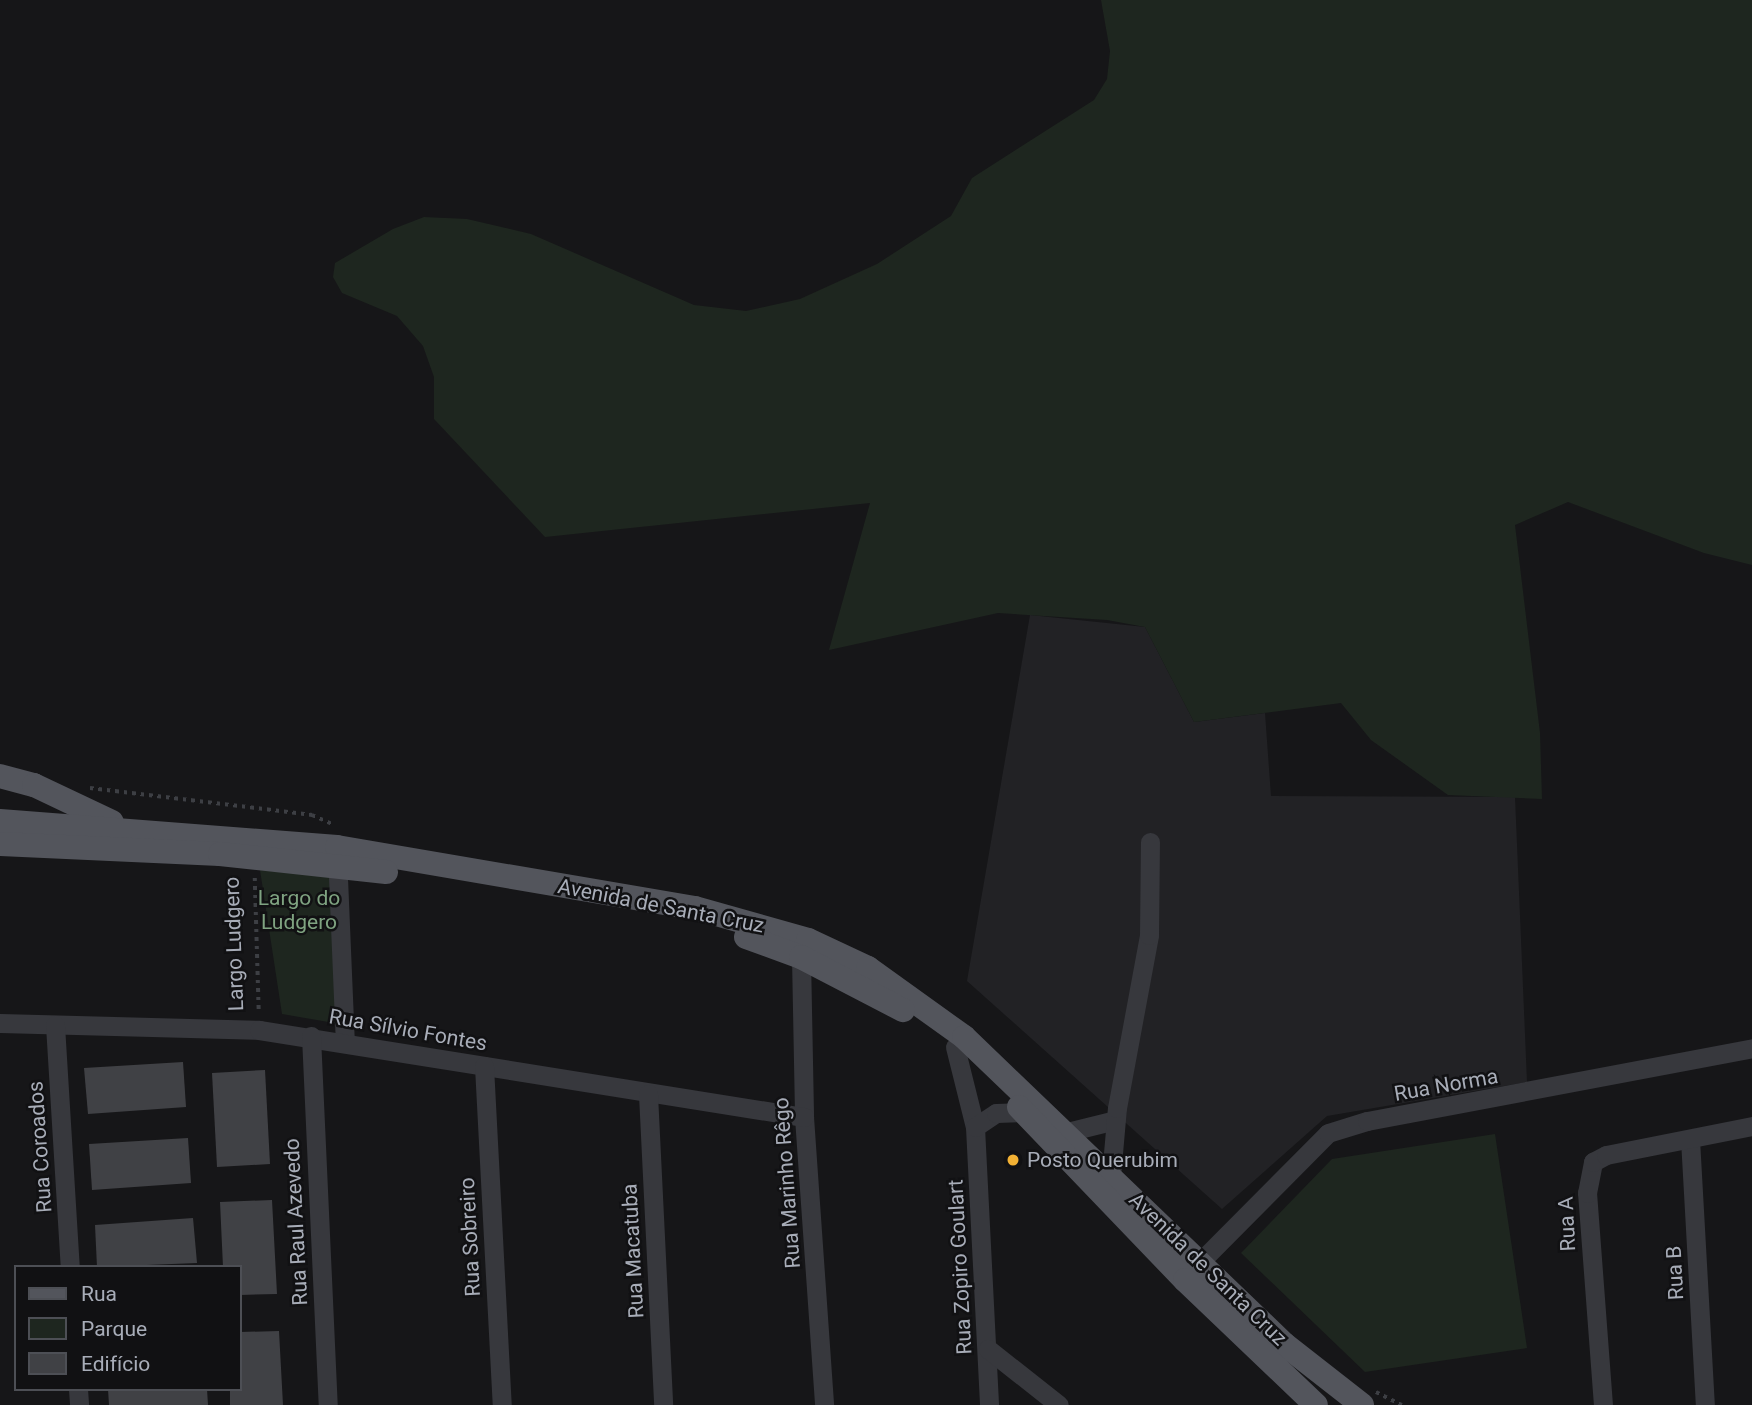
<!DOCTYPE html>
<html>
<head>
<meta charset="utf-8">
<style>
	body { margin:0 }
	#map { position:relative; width:1752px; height:1405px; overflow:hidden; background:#161618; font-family:Roboto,sans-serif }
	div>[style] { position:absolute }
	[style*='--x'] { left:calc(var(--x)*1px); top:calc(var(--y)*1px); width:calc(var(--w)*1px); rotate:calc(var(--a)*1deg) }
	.built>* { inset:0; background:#222225 }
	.green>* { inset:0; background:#1e261f }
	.building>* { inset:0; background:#404145 }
	.path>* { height:3.5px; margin-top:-1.75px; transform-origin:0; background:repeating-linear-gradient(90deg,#3d3f44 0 3.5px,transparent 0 8.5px) }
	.minor>* { height:19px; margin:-9.5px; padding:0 9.5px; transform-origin:9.5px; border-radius:9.5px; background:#37383d }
	.major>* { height:24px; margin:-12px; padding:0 12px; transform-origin:12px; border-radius:12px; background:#53555c }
	.dots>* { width:19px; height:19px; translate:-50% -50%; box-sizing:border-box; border:4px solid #111113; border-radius:50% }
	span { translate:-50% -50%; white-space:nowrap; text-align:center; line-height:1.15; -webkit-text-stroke:5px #111113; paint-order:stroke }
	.park-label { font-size:21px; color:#7fa381 }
	.street-label { font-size:21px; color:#a8adb8 }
	.poi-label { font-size:21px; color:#a8adb8 }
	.left { translate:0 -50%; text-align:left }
	.legend { position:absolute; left:14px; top:1265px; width:228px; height:126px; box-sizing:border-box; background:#111113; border:2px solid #4d4f55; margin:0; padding:9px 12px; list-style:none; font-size:21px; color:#a8adb8 }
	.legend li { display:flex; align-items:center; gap:14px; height:35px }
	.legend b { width:35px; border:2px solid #4d4f55 }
</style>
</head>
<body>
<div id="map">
	<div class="built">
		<i style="clip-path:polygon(1030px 615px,1145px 627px,1194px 722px,1265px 713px,1271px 796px,1515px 797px,1527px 1082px,1327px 1116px,1222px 1209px,967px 981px)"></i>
	</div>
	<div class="green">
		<i style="clip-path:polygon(1101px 0,1752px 0,1752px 565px,1704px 553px,1568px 502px,1515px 525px,1540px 733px,1542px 799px,1448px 795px,1371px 740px,1341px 703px,1194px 722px,1145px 627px,1107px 620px,998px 613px,829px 650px,870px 503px,545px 537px,434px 419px,434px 377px,423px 346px,397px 316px,342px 293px,333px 277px,335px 263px,393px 229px,424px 217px,467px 219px,531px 234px,694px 305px,746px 311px,800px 299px,877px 264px,951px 216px,972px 178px,1094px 100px,1107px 79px,1110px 51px)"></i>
		<i style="clip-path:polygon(260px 870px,329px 877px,340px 1024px,282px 1014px)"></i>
		<i style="clip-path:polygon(1495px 1134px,1527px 1348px,1365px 1372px,1241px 1253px,1332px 1159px)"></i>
	</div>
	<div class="building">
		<i style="clip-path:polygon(183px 1062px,186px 1107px,88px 1114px,84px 1068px)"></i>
		<i style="clip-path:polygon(265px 1070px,270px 1164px,217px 1167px,212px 1073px)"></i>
		<i style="clip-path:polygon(188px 1138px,191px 1183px,92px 1190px,89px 1144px)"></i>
		<i style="clip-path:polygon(272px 1200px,277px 1294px,240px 1295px,240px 1267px,223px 1267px,220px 1202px)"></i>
		<i style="clip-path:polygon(193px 1218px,197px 1263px,97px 1267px,95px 1225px)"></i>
		<i style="clip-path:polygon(279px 1331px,283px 1405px,230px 1405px,230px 1389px,240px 1389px,240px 1332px)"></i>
		<i style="clip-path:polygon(108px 1389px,207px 1389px,208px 1405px,109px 1405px)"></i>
	</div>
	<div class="path">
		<i style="--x:90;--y:788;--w:224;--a:6.9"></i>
		<i style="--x:312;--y:815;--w:24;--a:24"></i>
		<i style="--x:255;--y:878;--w:135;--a:88.3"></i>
		<i style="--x:1376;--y:1392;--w:29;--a:27"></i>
	</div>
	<div class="minor">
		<i style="--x:337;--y:854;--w:187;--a:87.6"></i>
		<i style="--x:801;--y:957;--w:160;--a:88.9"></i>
		<i style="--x:804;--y:1117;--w:289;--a:86"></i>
		<i style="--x:0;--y:1023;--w:259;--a:1.5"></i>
		<i style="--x:259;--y:1030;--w:552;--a:9.07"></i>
		<i style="--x:55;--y:1025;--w:242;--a:86.5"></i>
		<i style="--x:311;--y:1036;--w:369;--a:87.4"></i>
		<i style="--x:955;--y:1047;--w:82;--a:76"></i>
		<i style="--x:975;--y:1127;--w:278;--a:87.1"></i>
		<i style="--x:484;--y:1066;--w:339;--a:87"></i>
		<i style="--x:648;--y:1094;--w:311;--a:87.2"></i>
		<i style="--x:975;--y:1127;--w:25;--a:-34"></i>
		<i style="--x:996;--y:1113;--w:28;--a:-2"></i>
		<i style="--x:1067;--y:1132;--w:50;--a:-13.8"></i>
		<i style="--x:1690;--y:1139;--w:266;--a:86.8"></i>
		<i style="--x:1111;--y:1176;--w:68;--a:-85"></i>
		<i style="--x:1117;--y:1108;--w:176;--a:-79.5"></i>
		<i style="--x:1149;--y:935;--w:93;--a:-89.4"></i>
		<i style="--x:1199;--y:1263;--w:183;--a:-45.2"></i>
		<i style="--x:1328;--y:1133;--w:41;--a:-17.1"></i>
		<i style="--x:1367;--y:1121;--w:392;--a:-10.7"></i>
		<i style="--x:988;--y:1349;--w:90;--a:38.3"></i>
		<i style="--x:78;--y:1389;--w:16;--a:86"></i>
		<i style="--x:1603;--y:1405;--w:213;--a:-94.3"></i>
		<i style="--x:1587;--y:1193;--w:32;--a:-79"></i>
		<i style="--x:1593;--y:1162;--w:15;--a:-28"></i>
		<i style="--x:1606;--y:1155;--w:149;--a:-11.2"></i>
	</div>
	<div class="major">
		<i style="--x:0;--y:776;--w:35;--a:15"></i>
		<i style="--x:34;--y:785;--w:86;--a:25.4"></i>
		<i style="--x:0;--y:821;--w:338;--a:4.4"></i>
		<i style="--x:337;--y:847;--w:363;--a:9.7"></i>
		<i style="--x:695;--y:908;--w:117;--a:15.8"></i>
		<i style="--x:808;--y:940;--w:66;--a:25"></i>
		<i style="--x:868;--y:968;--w:118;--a:35.7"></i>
		<i style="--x:964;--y:1037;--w:443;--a:43.8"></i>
		<i style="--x:1284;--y:1344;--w:99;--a:38"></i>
		<i style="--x:0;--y:844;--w:220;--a:2.6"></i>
		<i style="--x:220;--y:854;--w:167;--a:6.2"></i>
		<i style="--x:746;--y:937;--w:59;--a:20"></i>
		<i style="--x:801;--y:957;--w:115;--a:27.5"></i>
		<i style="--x:1019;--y:1107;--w:240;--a:46.2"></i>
		<i style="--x:1185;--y:1280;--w:181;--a:43.7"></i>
	</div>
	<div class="dots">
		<i style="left:1013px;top:1160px;background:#f2b134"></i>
	</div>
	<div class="park-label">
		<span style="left:299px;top:910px">Largo do<br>Ludgero</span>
	</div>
	<div class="street-label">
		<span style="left:661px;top:906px;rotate:11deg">Avenida de Santa Cruz</span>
		<span style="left:234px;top:944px;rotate:-92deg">Largo Ludgero</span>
		<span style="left:408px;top:1030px;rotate:10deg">Rua Sílvio Fontes</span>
		<span style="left:1446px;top:1085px;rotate:-10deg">Rua Norma</span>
		<span style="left:40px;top:1147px;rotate:-94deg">Rua Coroados</span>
		<span style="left:787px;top:1183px;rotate:-94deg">Rua Marinho Rêgo</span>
		<span style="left:296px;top:1222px;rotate:-93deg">Rua Raul Azevedo</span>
		<span style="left:1567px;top:1224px;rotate:-93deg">Rua A</span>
		<span style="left:470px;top:1237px;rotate:-93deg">Rua Sobreiro</span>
		<span style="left:633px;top:1251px;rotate:-93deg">Rua Macatuba</span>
		<span style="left:960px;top:1267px;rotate:-93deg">Rua Zopiro Goulart</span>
		<span style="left:1208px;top:1269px;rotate:44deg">Avenida de Santa Cruz</span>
		<span style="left:1675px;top:1273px;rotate:-93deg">Rua B</span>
	</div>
	<div class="poi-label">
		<span class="left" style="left:1027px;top:1160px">Posto Querubim</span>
	</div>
	<ul class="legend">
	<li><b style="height:9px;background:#53555c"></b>Rua</li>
	<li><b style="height:19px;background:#1e261f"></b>Parque</li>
	<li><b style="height:19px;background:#404145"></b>Edifício</li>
	</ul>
</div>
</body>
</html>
